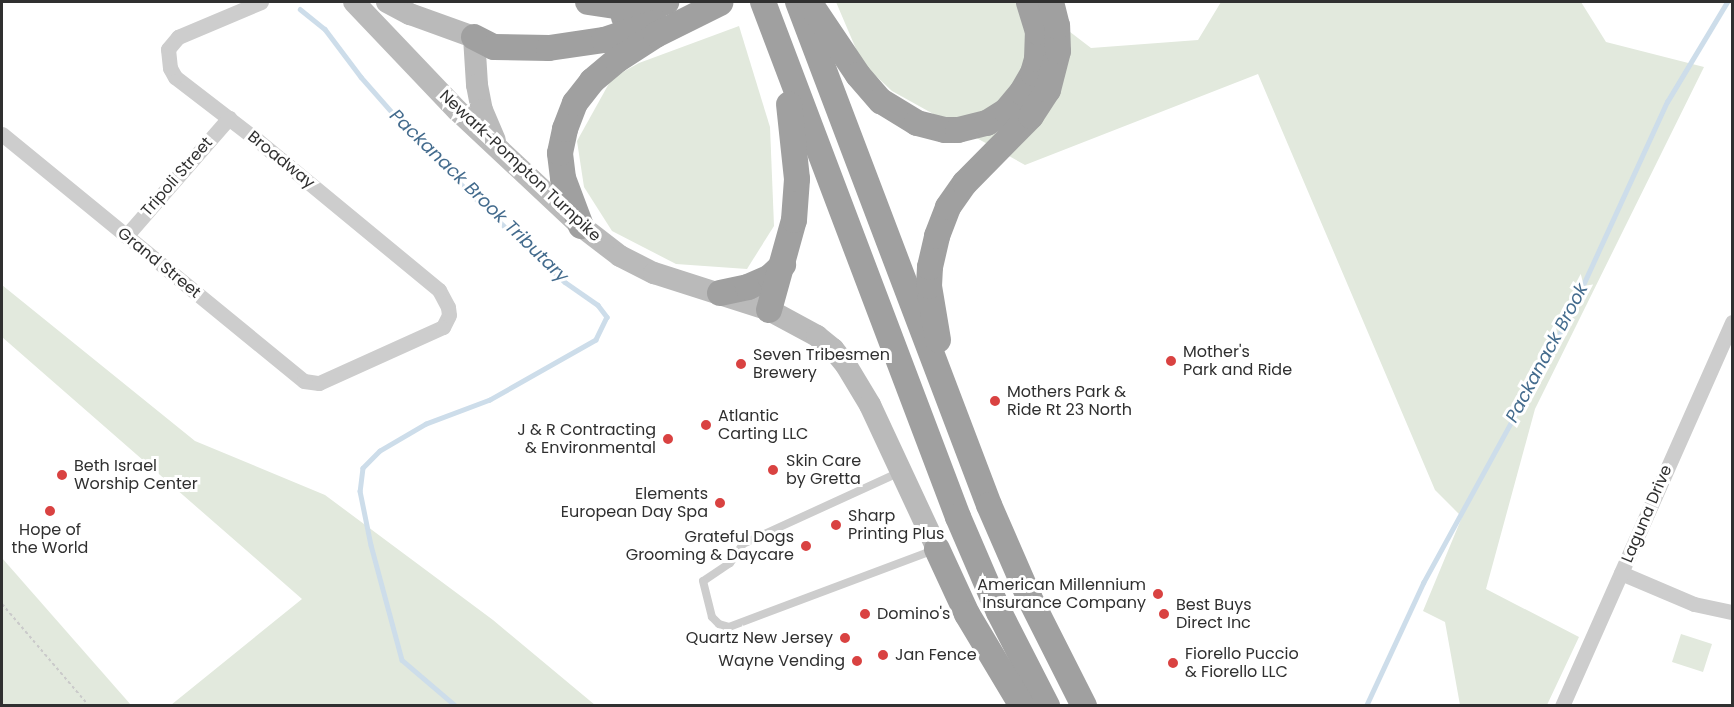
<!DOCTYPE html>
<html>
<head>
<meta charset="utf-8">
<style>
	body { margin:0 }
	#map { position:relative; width:1734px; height:707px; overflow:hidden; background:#fff; font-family:Poppins,sans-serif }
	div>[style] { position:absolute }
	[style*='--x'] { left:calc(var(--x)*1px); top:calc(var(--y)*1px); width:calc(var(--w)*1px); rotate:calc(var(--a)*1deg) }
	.green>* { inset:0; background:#e2e9dd }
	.stream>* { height:4.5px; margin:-2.25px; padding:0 2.25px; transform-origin:2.25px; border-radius:2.25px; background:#cdddea }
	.path>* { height:2px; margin-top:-1px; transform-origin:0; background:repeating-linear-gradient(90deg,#cacaca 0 3px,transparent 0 6px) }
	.service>* { height:8px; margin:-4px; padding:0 4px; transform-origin:4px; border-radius:4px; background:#cdcdcd }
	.minor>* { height:15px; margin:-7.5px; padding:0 7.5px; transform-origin:7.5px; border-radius:7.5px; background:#cdcdcd }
	.secondary>* { height:22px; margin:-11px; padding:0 11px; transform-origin:11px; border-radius:11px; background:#bababa }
	.trunk>* { height:26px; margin:-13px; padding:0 13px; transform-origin:13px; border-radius:13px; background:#a0a0a0 }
	.dots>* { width:16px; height:16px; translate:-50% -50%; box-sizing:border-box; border:3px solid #fff; border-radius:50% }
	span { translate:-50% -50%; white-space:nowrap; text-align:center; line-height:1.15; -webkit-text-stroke:6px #fff; paint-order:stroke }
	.street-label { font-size:16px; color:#303030 }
	.poi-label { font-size:16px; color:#303030 }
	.left { translate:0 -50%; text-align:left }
	.right { translate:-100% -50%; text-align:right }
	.water-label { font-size:18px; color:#436b8d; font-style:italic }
	.frame { position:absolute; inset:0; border:3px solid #303030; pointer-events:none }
</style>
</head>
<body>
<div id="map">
	<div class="green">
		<i style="clip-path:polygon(836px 2px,1031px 2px,1091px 48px,1198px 40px,1221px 2px,1581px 2px,1606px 42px,1704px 67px,1535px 409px,1486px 589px,1579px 637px,1547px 705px,1460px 705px,1445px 622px,1423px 611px,1462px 517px,1435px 490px,1258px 74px,1025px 165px,892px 91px,862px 63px)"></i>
		<i style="clip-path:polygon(739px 26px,770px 127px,774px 226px,747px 269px,676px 264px,612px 231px,584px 187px,577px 141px,612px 78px,639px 63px)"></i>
		<i style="clip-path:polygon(2px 285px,195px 441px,325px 495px,493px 620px,595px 705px,171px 705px,302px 599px,2px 337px)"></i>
		<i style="clip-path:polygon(2px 558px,131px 705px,2px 705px)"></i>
		<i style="clip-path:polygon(1681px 634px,1712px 644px,1703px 672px,1672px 662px)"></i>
	</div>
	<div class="stream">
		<i style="--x:300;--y:9;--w:32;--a:39"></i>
		<i style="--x:325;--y:29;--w:60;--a:53.1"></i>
		<i style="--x:361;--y:77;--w:91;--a:48.6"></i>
		<i style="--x:421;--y:145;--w:124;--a:44.3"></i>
		<i style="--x:510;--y:232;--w:74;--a:42.3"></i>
		<i style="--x:565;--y:282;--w:40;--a:34.9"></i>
		<i style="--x:598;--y:305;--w:15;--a:53"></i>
		<i style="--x:607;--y:317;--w:25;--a:116"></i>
		<i style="--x:596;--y:340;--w:122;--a:150.5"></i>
		<i style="--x:490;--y:400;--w:68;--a:159.4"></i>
		<i style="--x:426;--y:424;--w:53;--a:149.6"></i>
		<i style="--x:380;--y:451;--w:24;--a:135"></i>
		<i style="--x:363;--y:468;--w:23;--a:97"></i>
		<i style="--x:360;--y:491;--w:55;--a:78.5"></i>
		<i style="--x:371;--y:545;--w:119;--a:74.9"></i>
		<i style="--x:402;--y:660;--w:71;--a:40.4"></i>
		<i style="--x:1366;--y:706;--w:136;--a:-65.1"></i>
		<i style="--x:1423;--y:583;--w:300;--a:-61.3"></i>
		<i style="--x:1567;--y:320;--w:240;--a:-65.4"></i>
		<i style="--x:1667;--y:102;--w:117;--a:-59"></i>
	</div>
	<div class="path">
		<i style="--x:2;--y:604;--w:134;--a:49.5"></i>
	</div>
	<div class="service">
		<i style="--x:900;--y:472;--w:173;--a:155.4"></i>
		<i style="--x:743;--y:544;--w:23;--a:124"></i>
		<i style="--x:730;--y:563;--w:32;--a:146"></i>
		<i style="--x:703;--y:581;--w:37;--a:76"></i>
		<i style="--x:712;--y:617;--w:10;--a:45"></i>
		<i style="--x:719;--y:624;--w:10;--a:17"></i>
		<i style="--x:729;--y:627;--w:219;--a:-20.6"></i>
	</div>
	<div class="minor">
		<i style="--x:2;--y:134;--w:390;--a:39.3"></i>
		<i style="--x:304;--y:381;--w:15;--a:8"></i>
		<i style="--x:319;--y:383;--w:136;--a:-24.3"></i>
		<i style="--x:443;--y:327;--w:13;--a:-63"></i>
		<i style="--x:449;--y:315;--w:8;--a:-97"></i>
		<i style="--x:448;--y:307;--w:19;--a:-118"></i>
		<i style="--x:439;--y:290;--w:236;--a:-140.5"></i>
		<i style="--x:257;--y:140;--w:103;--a:-142.5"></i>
		<i style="--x:175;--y:77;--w:10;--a:-119"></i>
		<i style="--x:170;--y:68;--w:19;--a:-96"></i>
		<i style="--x:168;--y:49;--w:16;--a:-50"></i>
		<i style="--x:178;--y:37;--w:90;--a:-22.9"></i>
		<i style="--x:126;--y:236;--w:157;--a:-48.9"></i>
		<i style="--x:1621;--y:573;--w:79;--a:23"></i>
		<i style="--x:1694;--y:604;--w:39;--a:12"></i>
		<i style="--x:1562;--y:706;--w:420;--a:-66.1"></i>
	</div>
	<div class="secondary">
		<i style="--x:354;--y:2;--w:149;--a:46.4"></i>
		<i style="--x:457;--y:110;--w:170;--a:43.1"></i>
		<i style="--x:581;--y:226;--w:49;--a:37.6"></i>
		<i style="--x:620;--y:256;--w:38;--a:27"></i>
		<i style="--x:654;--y:273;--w:121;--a:17.8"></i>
		<i style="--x:769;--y:310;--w:55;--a:28.4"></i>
		<i style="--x:817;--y:336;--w:21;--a:39"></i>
		<i style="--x:833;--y:349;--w:21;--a:51"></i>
		<i style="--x:846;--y:365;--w:47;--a:59"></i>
		<i style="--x:870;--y:405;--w:159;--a:65"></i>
		<i style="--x:387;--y:2;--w:26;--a:28"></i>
		<i style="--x:410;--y:14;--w:68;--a:19.8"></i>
		<i style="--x:474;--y:37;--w:48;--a:86.4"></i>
		<i style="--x:477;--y:85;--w:25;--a:79"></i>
		<i style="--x:482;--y:110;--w:33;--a:67"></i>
	</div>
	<div class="trunk">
		<i style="--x:588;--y:2;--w:27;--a:8"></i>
		<i style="--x:615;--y:6;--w:29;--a:-6"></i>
		<i style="--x:763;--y:2;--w:551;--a:69.26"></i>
		<i style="--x:958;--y:517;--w:103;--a:66.7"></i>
		<i style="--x:999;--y:612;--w:106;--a:62.9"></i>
		<i style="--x:798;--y:2;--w:538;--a:69.21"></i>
		<i style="--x:989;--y:505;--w:100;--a:66.5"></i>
		<i style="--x:1029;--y:597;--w:122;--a:63.2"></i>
		<i style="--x:809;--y:2;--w:88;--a:56.1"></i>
		<i style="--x:858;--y:75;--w:35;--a:49"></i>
		<i style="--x:881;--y:101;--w:42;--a:31.4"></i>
		<i style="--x:917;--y:123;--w:29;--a:14"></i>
		<i style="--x:945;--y:130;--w:13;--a:0"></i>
		<i style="--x:958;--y:130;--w:30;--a:-14"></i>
		<i style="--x:987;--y:123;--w:22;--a:-32"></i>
		<i style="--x:1006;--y:111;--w:25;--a:-50"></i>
		<i style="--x:1022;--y:92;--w:22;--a:-60"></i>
		<i style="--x:1033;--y:73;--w:15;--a:-74"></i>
		<i style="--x:1037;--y:59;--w:27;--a:-88"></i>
		<i style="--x:1038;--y:32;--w:31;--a:-107"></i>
		<i style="--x:624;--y:17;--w:45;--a:-19.7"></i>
		<i style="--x:474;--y:37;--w:22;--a:27"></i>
		<i style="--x:494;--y:47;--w:55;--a:1"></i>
		<i style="--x:549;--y:48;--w:56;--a:-8.3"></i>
		<i style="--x:604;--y:40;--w:54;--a:-18.4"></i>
		<i style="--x:581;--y:226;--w:51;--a:-110.6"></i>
		<i style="--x:563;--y:178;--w:25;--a:-97"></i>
		<i style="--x:560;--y:153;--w:25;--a:-78"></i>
		<i style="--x:565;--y:129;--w:28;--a:-69"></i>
		<i style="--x:575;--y:103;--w:28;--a:-52"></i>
		<i style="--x:592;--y:81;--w:33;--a:-40"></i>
		<i style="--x:617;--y:60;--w:46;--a:-32.7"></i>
		<i style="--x:656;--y:35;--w:72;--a:-26.6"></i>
		<i style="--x:720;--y:293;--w:29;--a:-12"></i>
		<i style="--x:748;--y:287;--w:24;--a:-24"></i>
		<i style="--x:770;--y:277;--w:18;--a:-43"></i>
		<i style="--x:769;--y:310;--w:93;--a:-74.5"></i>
		<i style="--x:794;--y:220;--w:41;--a:-85.8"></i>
		<i style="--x:797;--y:179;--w:75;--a:-96.1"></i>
		<i style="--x:938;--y:340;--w:55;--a:-99.5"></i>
		<i style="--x:929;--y:286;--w:19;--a:-87"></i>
		<i style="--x:930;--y:267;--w:32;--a:-77"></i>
		<i style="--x:937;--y:236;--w:31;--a:-69"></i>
		<i style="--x:948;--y:207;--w:29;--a:-55"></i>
		<i style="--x:965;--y:183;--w:94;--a:-45.4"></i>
		<i style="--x:1031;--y:116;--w:31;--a:-57"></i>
		<i style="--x:1048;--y:90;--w:40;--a:-75.6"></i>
		<i style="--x:1058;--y:51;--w:25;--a:-92"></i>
		<i style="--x:1057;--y:26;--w:25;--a:-104"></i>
		<i style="--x:937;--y:549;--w:72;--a:65.2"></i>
		<i style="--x:967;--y:614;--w:107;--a:59.1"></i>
	</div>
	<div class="dots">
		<i style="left:1171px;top:361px;background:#d94241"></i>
		<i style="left:741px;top:364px;background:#d94241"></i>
		<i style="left:995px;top:401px;background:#d94241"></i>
		<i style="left:706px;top:425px;background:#d94241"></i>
		<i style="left:668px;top:439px;background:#d94241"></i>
		<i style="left:773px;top:470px;background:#d94241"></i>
		<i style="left:62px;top:475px;background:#d94241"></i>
		<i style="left:720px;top:503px;background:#d94241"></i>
		<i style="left:50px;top:511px;background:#d94241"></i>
		<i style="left:836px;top:525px;background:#d94241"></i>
		<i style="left:806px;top:546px;background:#d94241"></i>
		<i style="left:1158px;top:594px;background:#d94241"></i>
		<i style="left:865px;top:614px;background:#d94241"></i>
		<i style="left:1164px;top:614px;background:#d94241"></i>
		<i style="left:845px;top:638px;background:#d94241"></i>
		<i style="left:883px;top:655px;background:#d94241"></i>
		<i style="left:857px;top:661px;background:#d94241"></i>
		<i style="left:1173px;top:663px;background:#d94241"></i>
	</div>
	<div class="street-label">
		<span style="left:281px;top:160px;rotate:39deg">Broadway</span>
		<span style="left:520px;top:166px;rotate:43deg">Newark-Pompton Turnpike</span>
		<span style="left:177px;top:177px;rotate:-49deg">Tripoli Street</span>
		<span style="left:159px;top:263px;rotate:39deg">Grand Street</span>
		<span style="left:1647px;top:514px;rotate:-67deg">Laguna Drive</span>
	</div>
	<div class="poi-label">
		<span class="left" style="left:1183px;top:361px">Mother's<br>Park and Ride</span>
		<span class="left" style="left:753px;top:364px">Seven Tribesmen<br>Brewery</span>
		<span class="left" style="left:1007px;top:401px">Mothers Park &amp;<br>Ride Rt 23 North</span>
		<span class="left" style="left:718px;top:425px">Atlantic<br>Carting LLC</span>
		<span class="right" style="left:656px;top:439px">J &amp; R Contracting<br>&amp; Environmental</span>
		<span class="left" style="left:786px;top:470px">Skin Care<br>by Gretta</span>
		<span class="left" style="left:74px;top:475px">Beth Israel<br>Worship Center</span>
		<span class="right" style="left:708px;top:503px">Elements<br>European Day Spa</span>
		<span class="left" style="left:848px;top:525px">Sharp<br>Printing Plus</span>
		<span style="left:50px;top:539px">Hope of<br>the World</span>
		<span class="right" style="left:794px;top:546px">Grateful Dogs<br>Grooming &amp; Daycare</span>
		<span class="right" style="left:1146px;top:594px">American Millennium<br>Insurance Company</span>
		<span class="left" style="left:1176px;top:614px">Best Buys<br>Direct Inc</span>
		<span class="left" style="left:877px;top:614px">Domino's</span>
		<span class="right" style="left:833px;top:638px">Quartz New Jersey</span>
		<span class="left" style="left:1185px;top:663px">Fiorello Puccio<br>&amp; Fiorello LLC</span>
		<span class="left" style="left:895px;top:655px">Jan Fence</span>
		<span class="right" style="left:845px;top:661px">Wayne Vending</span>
	</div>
	<div class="water-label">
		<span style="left:479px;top:196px;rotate:44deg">Packanack Brook Tributary</span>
		<span style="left:1547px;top:353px;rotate:-62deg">Packanack Brook</span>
	</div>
	<div class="frame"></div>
</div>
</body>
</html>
